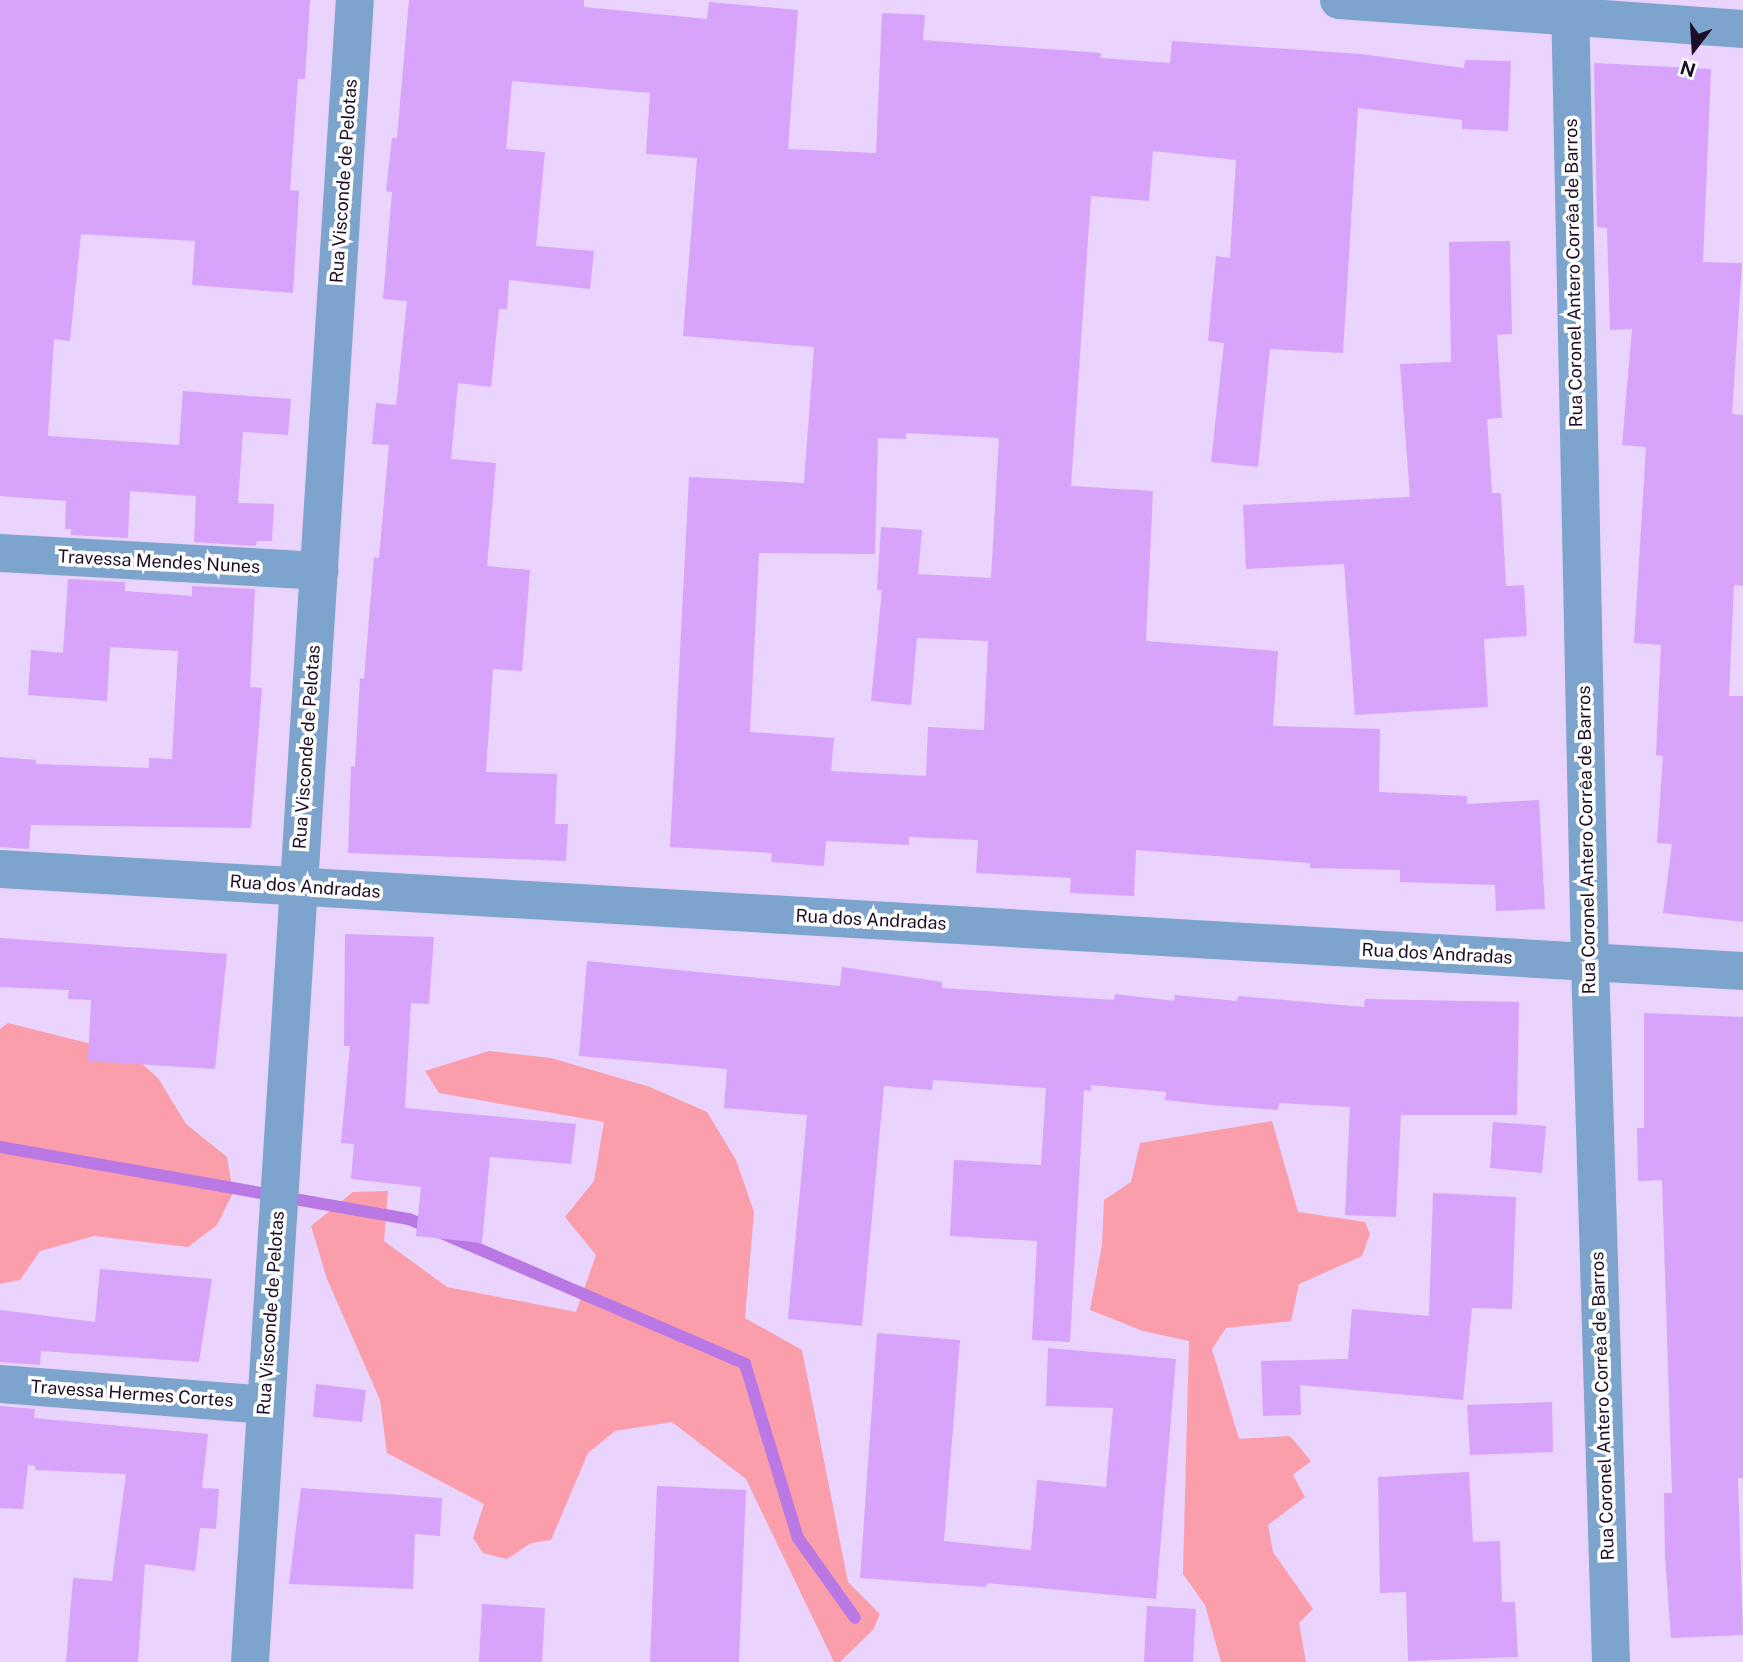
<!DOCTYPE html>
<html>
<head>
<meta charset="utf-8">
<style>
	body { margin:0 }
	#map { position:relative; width:1743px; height:1662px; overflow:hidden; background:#ead3fc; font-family:"Public Sans",sans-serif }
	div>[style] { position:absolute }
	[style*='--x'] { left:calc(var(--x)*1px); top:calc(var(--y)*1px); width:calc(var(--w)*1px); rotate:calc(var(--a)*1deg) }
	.green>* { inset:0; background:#fa9eab }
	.stream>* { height:12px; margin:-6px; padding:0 6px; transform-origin:6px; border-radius:6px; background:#b978e3 }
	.building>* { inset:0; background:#d7a3fb }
	.minor>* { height:38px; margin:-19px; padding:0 19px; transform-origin:19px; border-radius:19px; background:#7da4cd }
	span { translate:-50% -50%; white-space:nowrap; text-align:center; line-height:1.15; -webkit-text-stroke:7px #fefefe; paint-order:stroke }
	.street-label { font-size:18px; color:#1d0e27 }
	.north { position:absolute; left:1659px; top:14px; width:70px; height:70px; -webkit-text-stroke:5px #fefefe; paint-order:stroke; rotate:197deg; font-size:19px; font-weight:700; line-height:28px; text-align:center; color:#1d0e27 }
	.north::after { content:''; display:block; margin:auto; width:24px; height:32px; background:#1d0e27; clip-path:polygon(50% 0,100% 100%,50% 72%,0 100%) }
</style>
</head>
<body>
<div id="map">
	<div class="green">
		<i style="clip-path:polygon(8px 1023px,131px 1054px,158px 1078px,186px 1124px,227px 1157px,233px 1193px,217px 1225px,188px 1247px,94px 1236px,40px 1251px,20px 1280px,0 1284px,0 1029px)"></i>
		<i style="clip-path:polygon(489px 1051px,551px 1058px,650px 1087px,707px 1112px,736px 1160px,754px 1212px,745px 1318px,802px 1350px,848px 1582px,880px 1614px,873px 1630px,840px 1662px,834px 1662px,746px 1479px,672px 1422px,615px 1431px,588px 1453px,551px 1540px,531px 1543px,507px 1559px,483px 1553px,473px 1538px,484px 1504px,387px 1453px,380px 1400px,327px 1279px,311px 1226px,353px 1192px,388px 1191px,384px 1241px,447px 1287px,576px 1312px,596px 1255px,565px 1217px,594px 1181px,604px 1122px,439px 1093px,425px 1071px)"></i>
		<i style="clip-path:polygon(1272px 1121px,1298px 1212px,1365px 1222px,1370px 1234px,1362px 1256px,1299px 1284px,1291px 1321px,1226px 1328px,1212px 1349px,1239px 1439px,1290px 1436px,1311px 1461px,1293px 1475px,1305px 1497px,1268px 1525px,1273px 1552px,1313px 1609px,1299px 1623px,1306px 1662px,1221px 1662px,1205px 1605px,1183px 1574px,1189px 1341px,1143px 1331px,1090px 1310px,1102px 1245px,1104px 1200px,1131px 1182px,1140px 1143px)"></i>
	</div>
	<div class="stream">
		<i style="--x:0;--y:1147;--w:415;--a:10"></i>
		<i style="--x:409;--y:1219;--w:366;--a:23.3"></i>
		<i style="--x:745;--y:1364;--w:182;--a:73.1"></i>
		<i style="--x:798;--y:1538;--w:98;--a:54.5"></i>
	</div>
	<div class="building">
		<i style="clip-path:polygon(0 0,310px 0,305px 79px,298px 79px,290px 190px,299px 191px,293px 293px,192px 285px,195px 241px,81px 234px,70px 341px,54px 339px,48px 436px,179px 445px,183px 391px,291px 399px,288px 435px,243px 432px,238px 503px,274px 504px,272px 541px,257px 541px,256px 546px,194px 542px,196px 496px,130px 491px,128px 538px,71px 535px,71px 529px,65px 529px,66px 501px,0 496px)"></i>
		<i style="clip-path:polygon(evenodd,409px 0,584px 0,584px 7px,707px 19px,709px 2px,798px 10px,788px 149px,876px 153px,882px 13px,925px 15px,923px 40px,1101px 53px,1100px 58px,1170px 63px,1172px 41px,1361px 54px,1464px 68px,1465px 60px,1511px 61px,1508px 131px,1462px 129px,1462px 120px,1358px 108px,1343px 353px,1270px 349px,1258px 467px,1211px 462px,1224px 343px,1208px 341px,1216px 256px,1230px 258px,1236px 160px,1153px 151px,1149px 201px,1091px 196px,1071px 486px,1153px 491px,1146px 641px,1278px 651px,1273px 726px,1380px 729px,1379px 792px,1467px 796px,1467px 804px,1539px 800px,1545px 909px,1496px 911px,1495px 885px,1400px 882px,1400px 870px,1310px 868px,1310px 863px,1136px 850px,1134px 896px,1070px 893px,1071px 878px,976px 873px,978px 840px,909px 837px,909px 845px,826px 841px,824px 866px,771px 862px,772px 853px,670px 847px,689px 477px,804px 483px,814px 347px,683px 336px,697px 158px,646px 154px,650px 93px,512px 81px,506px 149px,545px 152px,536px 246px,594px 251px,590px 289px,509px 280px,507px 309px,499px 309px,491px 387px,458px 383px,451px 459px,496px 463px,487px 566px,530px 570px,522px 671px,493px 669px,486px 772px,557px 774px,555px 824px,568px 824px,566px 861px,348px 853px,351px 766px,355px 767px,360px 678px,364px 679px,374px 557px,379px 558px,389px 445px,372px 444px,376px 403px,396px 405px,407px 301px,383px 299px,392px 192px,386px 191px,392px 138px,397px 138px,409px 0,906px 433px,999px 438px,991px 578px,918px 574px,922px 530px,881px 527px,877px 590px,882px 590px,871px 701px,911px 705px,917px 638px,988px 641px,984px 730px,928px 727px,926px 776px,831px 771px,834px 738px,750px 732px,759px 553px,875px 554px,878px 438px,906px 439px,906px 433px)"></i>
		<i style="clip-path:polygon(1594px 63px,1711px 69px,1703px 262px,1742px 263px,1732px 414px,1743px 415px,1743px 586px,1734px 585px,1729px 696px,1743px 696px,1743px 922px,1663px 913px,1672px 844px,1657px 843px,1663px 756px,1656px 755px,1661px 645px,1634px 643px,1646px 447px,1622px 445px,1632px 329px,1610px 330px,1607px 228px,1597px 227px)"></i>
		<i style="clip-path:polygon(1510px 241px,1512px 334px,1497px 335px,1502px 418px,1487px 419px,1492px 493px,1501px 493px,1506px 586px,1524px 585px,1527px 636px,1484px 639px,1488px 707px,1355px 715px,1344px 564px,1246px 569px,1243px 505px,1410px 497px,1400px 364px,1451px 362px,1449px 242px)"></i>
		<i style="clip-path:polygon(68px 579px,125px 582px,125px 591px,192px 596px,192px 586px,255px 589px,250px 687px,262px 688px,251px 828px,31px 825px,29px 849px,0 847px,0 757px,36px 760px,36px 764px,149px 768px,149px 758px,172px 759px,178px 651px,110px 647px,107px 701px,28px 695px,31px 650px,63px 653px)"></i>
		<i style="clip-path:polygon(345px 934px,434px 937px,429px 1004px,411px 1003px,405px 1108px,576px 1124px,571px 1164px,490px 1157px,482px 1243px,416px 1236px,421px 1187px,351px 1179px,354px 1144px,341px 1143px,350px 1046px,344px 1046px)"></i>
		<i style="clip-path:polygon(0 938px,227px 954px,215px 1069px,88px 1061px,91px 1000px,68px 999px,69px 990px,0 987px)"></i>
		<i style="clip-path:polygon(587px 961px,840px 986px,842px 967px,942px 982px,942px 988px,1114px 1000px,1115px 994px,1174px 1001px,1175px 995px,1237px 1001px,1238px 996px,1364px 1007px,1365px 999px,1519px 1002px,1517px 1115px,1401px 1115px,1396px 1217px,1345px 1215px,1350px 1107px,1279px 1103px,1278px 1110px,1211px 1105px,1165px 1100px,1166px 1092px,1091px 1085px,1091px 1091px,1084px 1090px,1070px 1342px,1032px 1340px,1037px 1241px,950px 1236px,954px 1160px,1041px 1165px,1046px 1088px,933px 1080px,932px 1090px,884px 1086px,862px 1326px,788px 1319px,807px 1115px,724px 1108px,727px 1069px,579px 1056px)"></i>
		<i style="clip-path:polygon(1644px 1013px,1743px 1017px,1743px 1478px,1738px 1478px,1743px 1635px,1671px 1638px,1665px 1557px,1664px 1493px,1672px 1493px,1662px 1180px,1638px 1181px,1637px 1128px,1644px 1128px)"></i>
		<i style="clip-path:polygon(1493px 1122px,1546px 1126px,1542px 1173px,1490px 1168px)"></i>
		<i style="clip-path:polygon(1433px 1193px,1516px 1197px,1512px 1309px,1472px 1308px,1463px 1400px,1300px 1385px,1301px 1415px,1263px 1416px,1261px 1361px,1348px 1359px,1352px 1309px,1429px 1316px)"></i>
		<i style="clip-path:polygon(100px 1269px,212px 1279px,199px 1362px,41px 1351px,40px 1365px,0 1362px,0 1310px,95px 1322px)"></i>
		<i style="clip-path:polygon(877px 1333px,960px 1340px,944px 1541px,1031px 1550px,1037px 1480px,1106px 1487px,1113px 1408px,1046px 1406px,1048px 1348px,1176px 1359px,1156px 1599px,987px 1583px,986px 1587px,860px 1578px)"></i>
		<i style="clip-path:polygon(316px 1384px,366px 1390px,362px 1422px,313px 1417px)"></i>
		<i style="clip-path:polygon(1552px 1402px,1553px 1452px,1470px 1455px,1467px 1405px)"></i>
		<i style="clip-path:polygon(0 1406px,35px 1409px,34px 1418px,208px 1434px,202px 1488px,219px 1489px,216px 1529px,200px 1528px,195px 1571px,145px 1564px,138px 1662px,66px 1662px,73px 1578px,112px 1581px,126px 1474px,35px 1470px,35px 1466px,28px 1465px,23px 1509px,0 1508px)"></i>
		<i style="clip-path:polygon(1469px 1472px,1473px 1542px,1500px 1541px,1502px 1602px,1515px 1602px,1518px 1657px,1408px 1661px,1406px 1592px,1380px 1593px,1378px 1477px)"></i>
		<i style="clip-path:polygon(657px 1486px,746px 1490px,739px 1662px,650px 1662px)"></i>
		<i style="clip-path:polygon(301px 1488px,442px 1498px,440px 1536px,415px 1534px,413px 1589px,289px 1584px)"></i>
		<i style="clip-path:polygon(482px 1604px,545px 1608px,542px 1662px,479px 1662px)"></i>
		<i style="clip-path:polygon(1147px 1606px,1196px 1609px,1193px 1662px,1144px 1662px)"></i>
	</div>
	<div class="minor">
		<i style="--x:1339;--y:0;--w:405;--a:4.1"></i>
		<i style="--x:1570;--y:0;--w:963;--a:88.81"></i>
		<i style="--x:1590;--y:963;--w:699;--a:88.28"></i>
		<i style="--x:0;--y:553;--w:320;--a:3.2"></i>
		<i style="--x:0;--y:869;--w:1746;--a:3.35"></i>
		<i style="--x:0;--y:1384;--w:266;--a:4.5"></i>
		<i style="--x:250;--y:1662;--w:1665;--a:-86.39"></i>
	</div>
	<div class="street-label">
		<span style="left:344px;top:181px;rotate:-86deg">Rua Visconde de Pelotas</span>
		<span style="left:1574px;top:273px;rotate:-91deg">Rua Coronel Antero Corrêa de Barros</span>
		<span style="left:159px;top:562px;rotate:3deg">Travessa Mendes Nunes</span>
		<span style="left:307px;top:747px;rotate:-86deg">Rua Visconde de Pelotas</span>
		<span style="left:1587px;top:840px;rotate:-91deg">Rua Coronel Antero Corrêa de Barros</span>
		<span style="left:305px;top:887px;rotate:4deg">Rua dos Andradas</span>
		<span style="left:871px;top:920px;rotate:3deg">Rua dos Andradas</span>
		<span style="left:1437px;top:954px;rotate:3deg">Rua dos Andradas</span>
		<span style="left:271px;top:1313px;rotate:-86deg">Rua Visconde de Pelotas</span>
		<span style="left:132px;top:1394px;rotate:4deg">Travessa Hermes Cortes</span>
		<span style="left:1603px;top:1406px;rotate:-92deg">Rua Coronel Antero Corrêa de Barros</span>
	</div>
	<div class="north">N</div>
</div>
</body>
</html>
